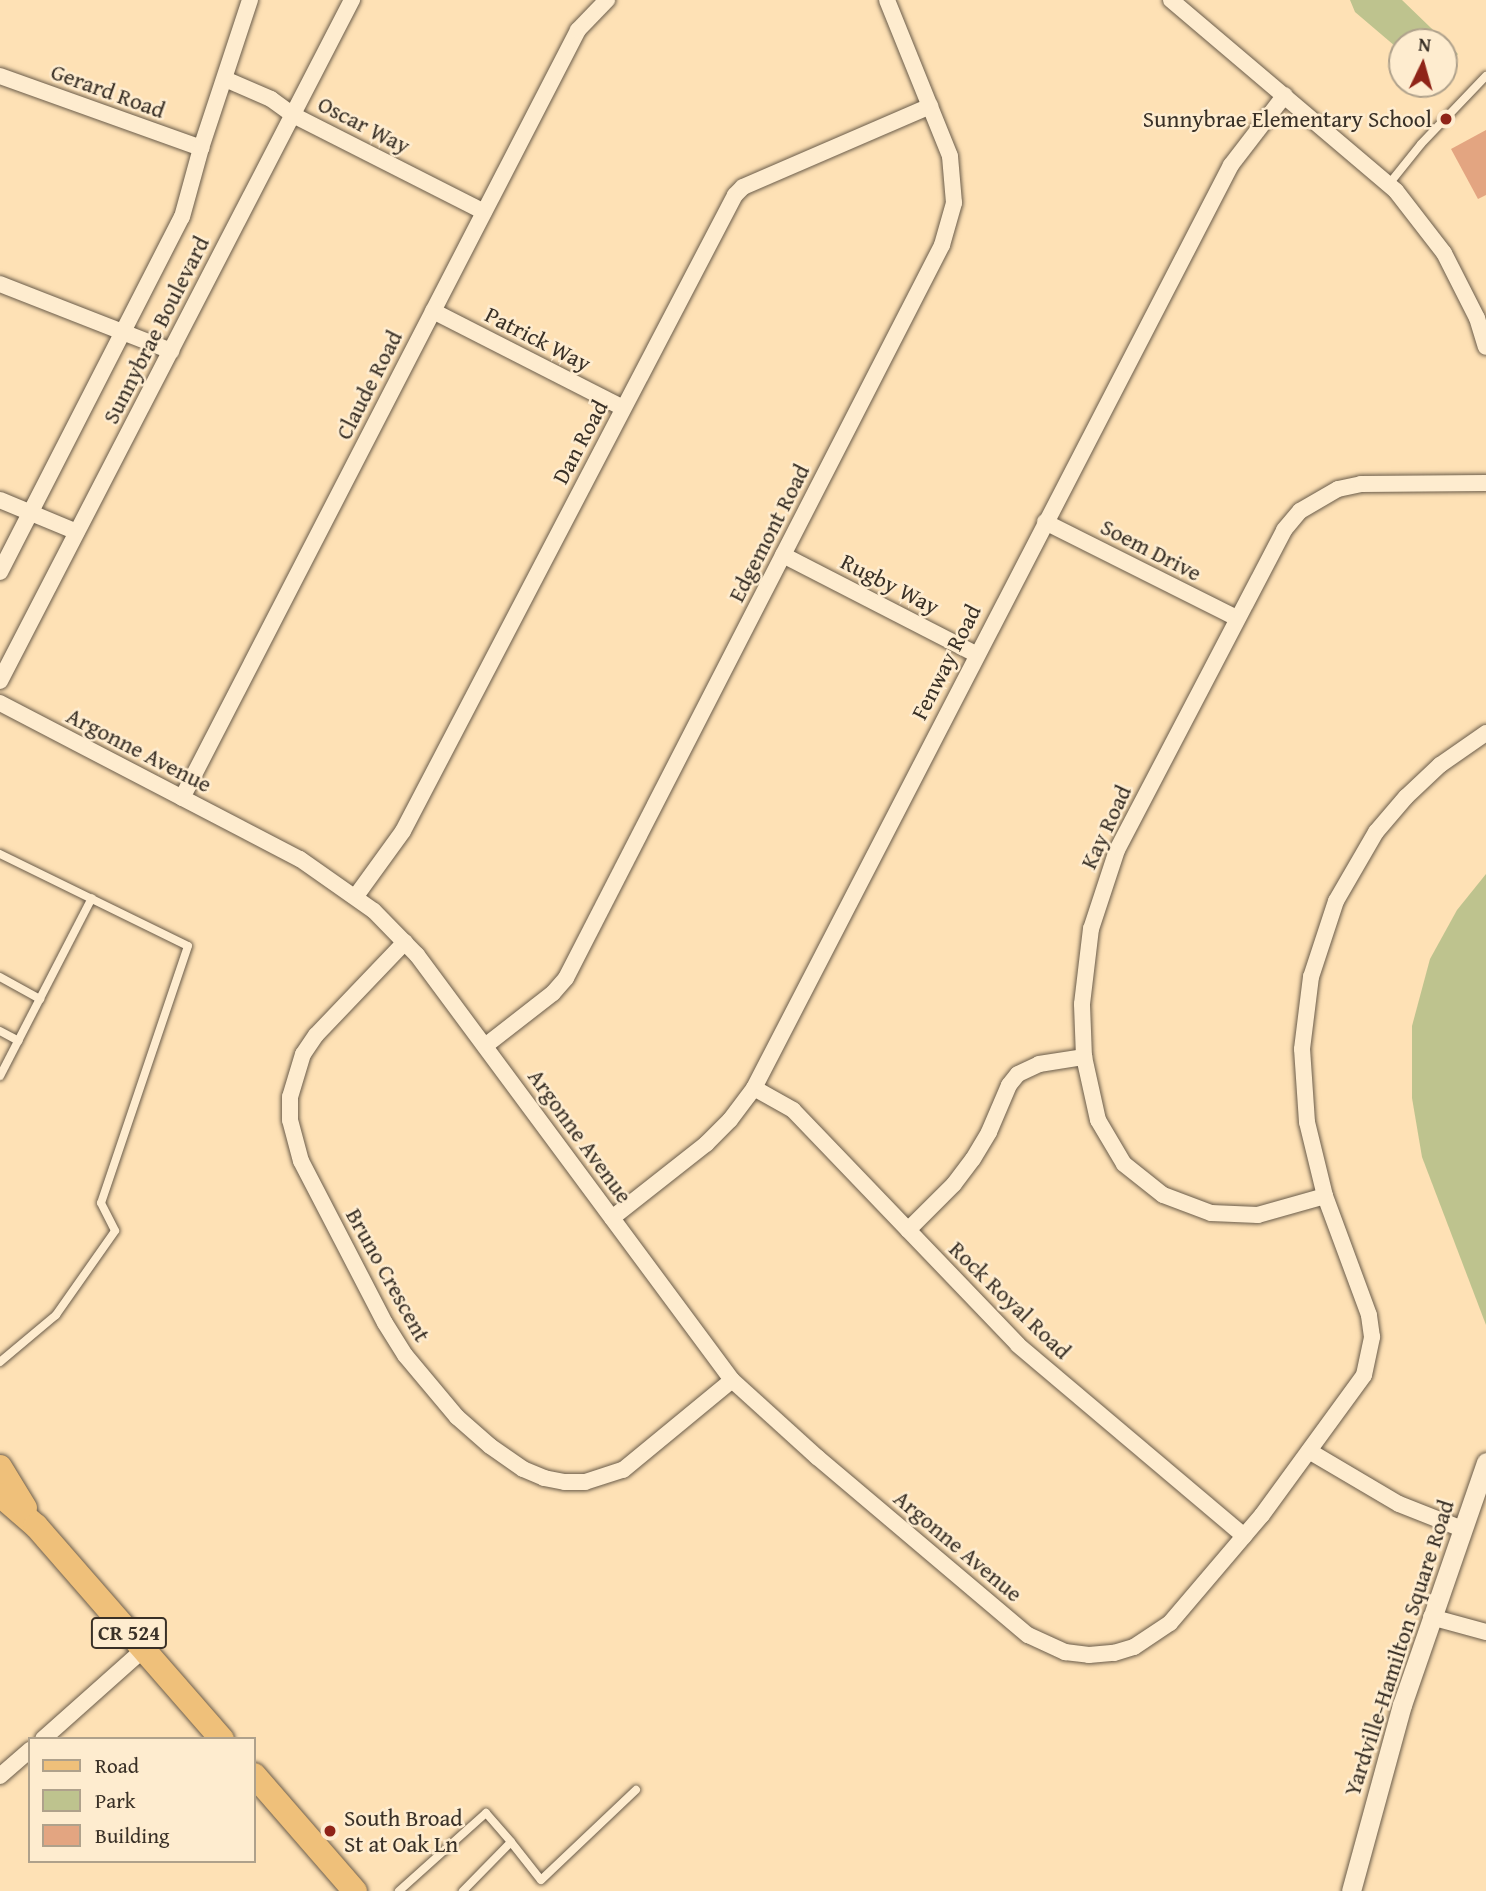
<!DOCTYPE html>
<html>
<head>
<meta charset="utf-8">
<style>
	body { margin:0 }
	#map { position:relative; width:1486px; height:1891px; overflow:hidden; background:#fee1b5; font-family:"Gentium Book Plus",serif }
	div>[style] { position:absolute }
	[style*='--x'] { left:calc(var(--x)*1px); top:calc(var(--y)*1px); width:calc(var(--w)*1px); rotate:calc(var(--a)*1deg) }
	.green>* { inset:0; background:#bec38e }
	.building>* { inset:0; background:#e3a581 }
	.roads { filter:drop-shadow(0 0 2px #6a5c4a) drop-shadow(0 0 2px #6a5c4a) }
	.service>* { height:8px; margin:-4px; padding:0 4px; transform-origin:4px; border-radius:4px; background:#feeccf }
	.minor>* { height:16px; margin:-8px; padding:0 8px; transform-origin:8px; border-radius:8px; background:#feeccf }
	.tertiary>* { height:19px; margin:-9.5px; padding:0 9.5px; transform-origin:9.5px; border-radius:9.5px; background:#feeccf }
	.primary>* { height:24px; margin:-12px; padding:0 12px; transform-origin:12px; border-radius:12px; background:#efc07a }
	.dots>* { width:19px; height:19px; translate:-50% -50%; box-sizing:border-box; border:4px solid #feeccf; border-radius:50% }
	span { translate:-50% -50%; white-space:nowrap; text-align:center; line-height:1.15; -webkit-text-stroke:5px #feeccf; paint-order:stroke }
	.shield-label span { padding:2px 5px; background:#feeccf; border:2px solid; border-radius:5px; -webkit-text-stroke-width:0 }
	.shield-label { font-size:21px; color:#393026; font-weight:700 }
	.street-label { font-size:23px; color:#393026 }
	.poi-label { font-size:23px; color:#393026 }
	.right { translate:-100% -50%; text-align:right }
	.left { translate:0 -50%; text-align:left }
	.legend { position:absolute; left:28px; top:1737px; width:228px; height:126px; box-sizing:border-box; background:#feeccf; border:2px solid #afa18b; margin:0; padding:9px 12px; list-style:none; font-size:21px; color:#393026 }
	.legend li { display:flex; align-items:center; gap:14px; height:35px }
	.legend b { width:35px; border:2px solid #afa18b }
	.north { position:absolute; left:1388px; top:28px; width:70px; height:70px; box-sizing:border-box; background:#feeccf; border:2px solid #afa18b; border-radius:50%; rotate:5deg; font-size:19px; font-weight:700; line-height:28px; text-align:center; color:#393026 }
	.north::after { content:''; display:block; margin:auto; width:24px; height:32px; background:#8f2418; clip-path:polygon(50% 0,100% 100%,50% 72%,0 100%) }
</style>
</head>
<body>
<div id="map">
	<div class="green">
		<i style="clip-path:polygon(1350px 0,1402px 0,1458px 54px,1444px 72px,1444px 42px,1402px 42px,1402px 52px,1355px 12px)"></i>
		<i style="clip-path:polygon(1486px 874px,1486px 1325px,1422px 1157px,1412px 1098px,1412px 1026px,1430px 959px,1457px 910px)"></i>
	</div>
	<div class="building">
		<i style="clip-path:polygon(1486px 130px,1486px 195px,1478px 199px,1451px 149px)"></i>
	</div>
	<div class="roads">
		<div class="service">
			<i style="--x:1389;--y:184;--w:51;--a:-51.3"></i>
			<i style="--x:1421;--y:144;--w:94;--a:-46.3"></i>
			<i style="--x:0;--y:854;--w:209;--a:26.1"></i>
			<i style="--x:188;--y:946;--w:271;--a:108.7"></i>
			<i style="--x:101;--y:1203;--w:31;--a:63"></i>
			<i style="--x:115;--y:1231;--w:103;--a:125.1"></i>
			<i style="--x:56;--y:1315;--w:73;--a:140"></i>
			<i style="--x:0;--y:977;--w:46;--a:28.8"></i>
			<i style="--x:0;--y:1031;--w:21;--a:28"></i>
			<i style="--x:0;--y:1076;--w:200;--a:-62.7"></i>
			<i style="--x:511;--y:1842;--w:48;--a:51.7"></i>
			<i style="--x:541;--y:1880;--w:131;--a:-43.5"></i>
			<i style="--x:399;--y:1891;--w:117;--a:-41.9"></i>
			<i style="--x:486;--y:1813;--w:38;--a:49"></i>
			<i style="--x:511;--y:1842;--w:69;--a:134.4"></i>
		</div>
		<div class="minor">
			<i style="--x:1171;--y:0;--w:295;--a:40.3"></i>
			<i style="--x:1396;--y:191;--w:78;--a:52.3"></i>
			<i style="--x:1444;--y:253;--w:73;--a:63.1"></i>
			<i style="--x:1477;--y:318;--w:30;--a:73"></i>
			<i style="--x:0;--y:76;--w:214;--a:19.7"></i>
			<i style="--x:225;--y:79;--w:50;--a:23.5"></i>
			<i style="--x:271;--y:99;--w:27;--a:36"></i>
			<i style="--x:293;--y:115;--w:214;--a:26.9"></i>
			<i style="--x:0;--y:284;--w:184;--a:21.4"></i>
			<i style="--x:433;--y:311;--w:213;--a:27"></i>
			<i style="--x:0;--y:500;--w:83;--a:22.6"></i>
			<i style="--x:1045;--y:522;--w:215;--a:26.6"></i>
			<i style="--x:783;--y:555;--w:217;--a:27.2"></i>
			<i style="--x:0;--y:572;--w:399;--a:-62.9"></i>
			<i style="--x:182;--y:217;--w:72;--a:-74.6"></i>
			<i style="--x:201;--y:148;--w:156;--a:-71.7"></i>
			<i style="--x:0;--y:681;--w:767;--a:-62.67"></i>
			<i style="--x:0;--y:703;--w:338;--a:27.5"></i>
			<i style="--x:300;--y:859;--w:90;--a:35.1"></i>
			<i style="--x:374;--y:911;--w:62;--a:45.7"></i>
			<i style="--x:417;--y:955;--w:529;--a:53.46"></i>
			<i style="--x:732;--y:1380;--w:115;--a:42.2"></i>
			<i style="--x:817;--y:1457;--w:276;--a:40.2"></i>
			<i style="--x:1028;--y:1635;--w:41;--a:24.7"></i>
			<i style="--x:1065;--y:1652;--w:24;--a:7"></i>
			<i style="--x:1089;--y:1655;--w:25;--a:-5"></i>
			<i style="--x:1114;--y:1653;--w:21;--a:-17"></i>
			<i style="--x:1134;--y:1647;--w:43;--a:-33.7"></i>
			<i style="--x:1170;--y:1623;--w:142;--a:-49.6"></i>
			<i style="--x:1262;--y:1515;--w:173;--a:-53.9"></i>
			<i style="--x:1364;--y:1375;--w:39;--a:-78"></i>
			<i style="--x:1372;--y:1337;--w:22;--a:-98"></i>
			<i style="--x:1369;--y:1315;--w:127;--a:-110.3"></i>
			<i style="--x:1325;--y:1196;--w:76;--a:-103.7"></i>
			<i style="--x:1307;--y:1122;--w:73;--a:-93.9"></i>
			<i style="--x:1302;--y:1049;--w:73;--a:-82.9"></i>
			<i style="--x:1311;--y:977;--w:80;--a:-71.8"></i>
			<i style="--x:1336;--y:901;--w:80;--a:-59.9"></i>
			<i style="--x:1376;--y:832;--w:46;--a:-49.4"></i>
			<i style="--x:1406;--y:797;--w:47;--a:-43.3"></i>
			<i style="--x:1440;--y:765;--w:56;--a:-34.8"></i>
			<i style="--x:182;--y:798;--w:864;--a:-62.72"></i>
			<i style="--x:578;--y:30;--w:42;--a:-46"></i>
			<i style="--x:356;--y:896;--w:80;--a:-54.1"></i>
			<i style="--x:403;--y:831;--w:717;--a:-62.43"></i>
			<i style="--x:735;--y:195;--w:11;--a:-45"></i>
			<i style="--x:743;--y:187;--w:204;--a:-23.4"></i>
			<i style="--x:405;--y:942;--w:129;--a:133.7"></i>
			<i style="--x:316;--y:1035;--w:23;--a:124"></i>
			<i style="--x:303;--y:1054;--w:45;--a:106.8"></i>
			<i style="--x:290;--y:1097;--w:23;--a:90"></i>
			<i style="--x:290;--y:1120;--w:42;--a:75"></i>
			<i style="--x:301;--y:1161;--w:182;--a:62.6"></i>
			<i style="--x:385;--y:1323;--w:38;--a:58"></i>
			<i style="--x:405;--y:1355;--w:81;--a:50"></i>
			<i style="--x:457;--y:1417;--w:44;--a:41.3"></i>
			<i style="--x:490;--y:1446;--w:40;--a:34.9"></i>
			<i style="--x:523;--y:1469;--w:23;--a:23"></i>
			<i style="--x:544;--y:1478;--w:21;--a:11"></i>
			<i style="--x:565;--y:1482;--w:20;--a:0"></i>
			<i style="--x:585;--y:1482;--w:40;--a:-18"></i>
			<i style="--x:623;--y:1470;--w:141;--a:-39.5"></i>
			<i style="--x:485;--y:1046;--w:86;--a:-37.9"></i>
			<i style="--x:553;--y:993;--w:20;--a:-49"></i>
			<i style="--x:566;--y:978;--w:824;--a:-62.84"></i>
			<i style="--x:942;--y:245;--w:44;--a:-74.1"></i>
			<i style="--x:954;--y:203;--w:47;--a:-94.9"></i>
			<i style="--x:950;--y:156;--w:168;--a:-112"></i>
			<i style="--x:754;--y:1088;--w:45;--a:29.4"></i>
			<i style="--x:793;--y:1110;--w:325;--a:46.2"></i>
			<i style="--x:1018;--y:1345;--w:296;--a:40.2"></i>
			<i style="--x:1325;--y:1196;--w:70;--a:164.2"></i>
			<i style="--x:1258;--y:1215;--w:47;--a:-177.6"></i>
			<i style="--x:1211;--y:1213;--w:51;--a:-159.4"></i>
			<i style="--x:1163;--y:1195;--w:50;--a:-141.5"></i>
			<i style="--x:1124;--y:1164;--w:51;--a:-120.6"></i>
			<i style="--x:1098;--y:1120;--w:65;--a:-102.5"></i>
			<i style="--x:1084;--y:1057;--w:53;--a:-92.2"></i>
			<i style="--x:1082;--y:1004;--w:76;--a:-83.2"></i>
			<i style="--x:1091;--y:929;--w:83;--a:-71.8"></i>
			<i style="--x:1117;--y:850;--w:361;--a:-62.4"></i>
			<i style="--x:1284;--y:530;--w:25;--a:-50"></i>
			<i style="--x:1300;--y:511;--w:44;--a:-30.1"></i>
			<i style="--x:1338;--y:489;--w:24;--a:-12"></i>
			<i style="--x:1361;--y:484;--w:125;--a:-0.5"></i>
			<i style="--x:612;--y:1218;--w:120;--a:-38.2"></i>
			<i style="--x:706;--y:1144;--w:34;--a:-45"></i>
			<i style="--x:730;--y:1120;--w:40;--a:-53"></i>
			<i style="--x:754;--y:1088;--w:1039;--a:-62.67"></i>
			<i style="--x:1231;--y:165;--w:88;--a:-52.4"></i>
			<i style="--x:908;--y:1230;--w:65;--a:-45"></i>
			<i style="--x:954;--y:1184;--w:31;--a:-53"></i>
			<i style="--x:973;--y:1159;--w:31;--a:-59"></i>
			<i style="--x:989;--y:1132;--w:51;--a:-66.9"></i>
			<i style="--x:1009;--y:1085;--w:14;--a:-51"></i>
			<i style="--x:1018;--y:1074;--w:23;--a:-25"></i>
			<i style="--x:1039;--y:1064;--w:46;--a:-8.8"></i>
			<i style="--x:1309;--y:1451;--w:104;--a:30.5"></i>
			<i style="--x:1399;--y:1504;--w:68;--a:21.6"></i>
			<i style="--x:1431;--y:1617;--w:57;--a:15.3"></i>
			<i style="--x:43;--y:1739;--w:134;--a:-41.7"></i>
			<i style="--x:0;--y:1776;--w:40;--a:-41"></i>
		</div>
		<div class="tertiary">
			<i style="--x:1351;--y:1891;--w:193;--a:-74.7"></i>
			<i style="--x:1402;--y:1705;--w:257;--a:-70.9"></i>
		</div>
		<div class="primary">
			<i style="--x:0;--y:1467;--w:48;--a:58.6"></i>
			<i style="--x:0;--y:1495;--w:48;--a:40.7"></i>
			<i style="--x:36;--y:1526;--w:283;--a:48.9"></i>
			<i style="--x:254;--y:1775;--w:154;--a:49"></i>
		</div>
	</div>
	<div class="dots">
		<i style="left:1446px;top:119px;background:#8f2418"></i>
		<i style="left:330px;top:1831px;background:#8f2418"></i>
	</div>
	<div class="shield-label">
		<span style="left:129px;top:1633px">CR 524</span>
	</div>
	<div class="street-label">
		<span style="left:108px;top:91px;rotate:20deg">Gerard Road</span>
		<span style="left:364px;top:125px;rotate:27deg">Oscar Way</span>
		<span style="left:156px;top:330px;rotate:-63deg">Sunnybrae Boulevard</span>
		<span style="left:538px;top:339px;rotate:27deg">Patrick Way</span>
		<span style="left:369px;top:385px;rotate:-63deg">Claude Road</span>
		<span style="left:580px;top:442px;rotate:-62deg">Dan Road</span>
		<span style="left:769px;top:533px;rotate:-63deg">Edgemont Road</span>
		<span style="left:1151px;top:550px;rotate:27deg">Soem Drive</span>
		<span style="left:890px;top:584px;rotate:27deg">Rugby Way</span>
		<span style="left:946px;top:662px;rotate:-63deg">Fenway Road</span>
		<span style="left:139px;top:750px;rotate:27deg">Argonne Avenue</span>
		<span style="left:1106px;top:827px;rotate:-65deg">Kay Road</span>
		<span style="left:580px;top:1136px;rotate:54deg">Argonne Avenue</span>
		<span style="left:388px;top:1275px;rotate:61deg">Bruno Crescent</span>
		<span style="left:1010px;top:1300px;rotate:44deg">Rock Royal Road</span>
		<span style="left:958px;top:1546px;rotate:40deg">Argonne Avenue</span>
		<span style="left:1399px;top:1648px;rotate:-72deg">Yardville-Hamilton Square Road</span>
	</div>
	<div class="poi-label">
		<span class="right" style="left:1432px;top:119px">Sunnybrae Elementary School</span>
		<span class="left" style="left:344px;top:1831px">South Broad<br>St at Oak Ln</span>
	</div>
	<ul class="legend">
	<li><b style="height:9px;background:#efc07a"></b>Road</li>
	<li><b style="height:19px;background:#bec38e"></b>Park</li>
	<li><b style="height:19px;background:#e3a581"></b>Building</li>
	</ul>
	<div class="north">N</div>
</div>
</body>
</html>
